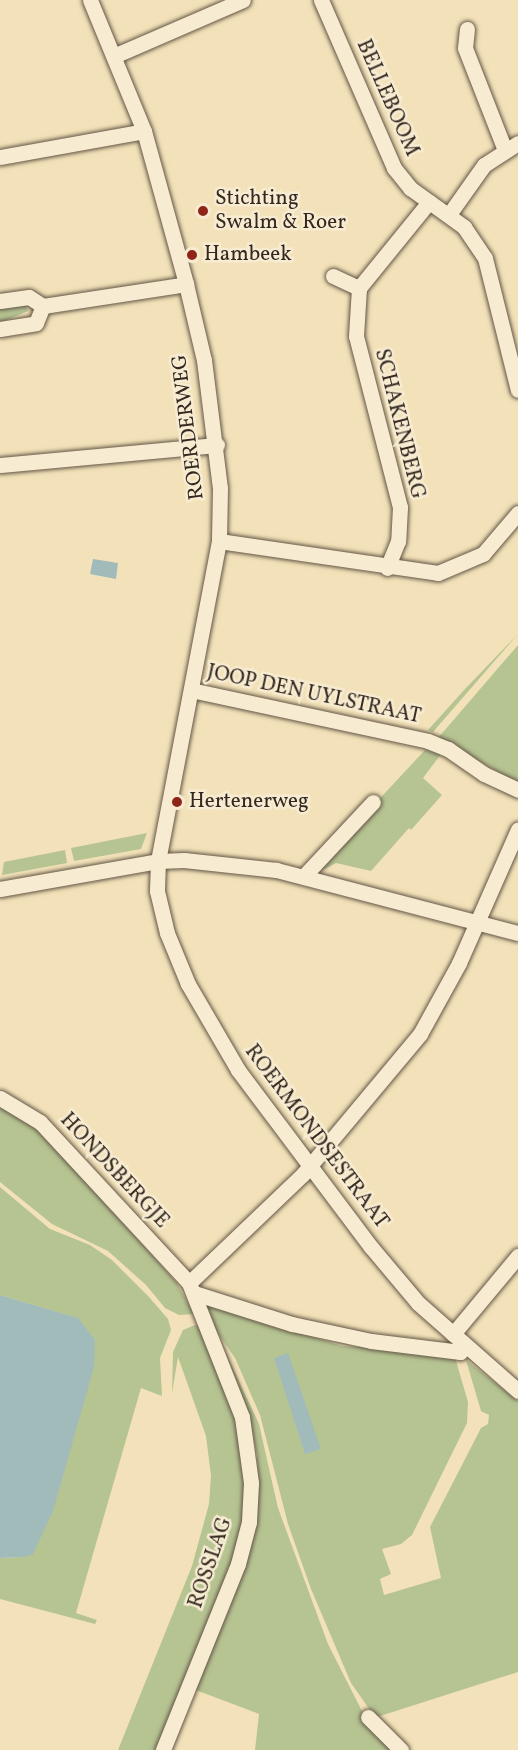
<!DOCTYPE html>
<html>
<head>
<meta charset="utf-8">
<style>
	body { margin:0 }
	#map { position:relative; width:518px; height:1750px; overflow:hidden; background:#f3e2b9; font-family:Vollkorn,serif }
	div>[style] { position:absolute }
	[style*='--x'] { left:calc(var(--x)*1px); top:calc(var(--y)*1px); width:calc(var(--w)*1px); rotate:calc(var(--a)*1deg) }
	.green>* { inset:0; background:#b6c492 }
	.water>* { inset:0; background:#a1bbbb }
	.roads { filter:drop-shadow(0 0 2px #635646) drop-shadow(0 0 2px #635646) }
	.minor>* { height:15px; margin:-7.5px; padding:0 7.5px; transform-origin:7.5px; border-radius:7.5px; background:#f7ecd2 }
	.dots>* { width:16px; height:16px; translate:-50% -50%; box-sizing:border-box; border:3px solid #f7ecd2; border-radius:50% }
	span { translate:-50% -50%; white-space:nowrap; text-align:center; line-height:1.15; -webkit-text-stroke:5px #f7ecd2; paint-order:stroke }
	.street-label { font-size:21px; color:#33271f }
	.poi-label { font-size:21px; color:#33271f }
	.left { translate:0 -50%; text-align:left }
</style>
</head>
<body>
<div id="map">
	<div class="green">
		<i style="clip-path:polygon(0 302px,25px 305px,28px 311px,0 323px)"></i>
		<i style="clip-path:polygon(518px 634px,433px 732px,428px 730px,465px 689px)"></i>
		<i style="clip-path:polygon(518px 645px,518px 783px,438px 738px)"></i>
		<i style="clip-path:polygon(425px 750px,441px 754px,423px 778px,442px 795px,411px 830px,409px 828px,371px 871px,336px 863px,323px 870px,316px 867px)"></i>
		<i style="clip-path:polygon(147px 833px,141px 849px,74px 861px,71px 848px)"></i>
		<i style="clip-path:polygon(65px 850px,67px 863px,2px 875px,4px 862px)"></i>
		<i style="clip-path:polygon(0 1103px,49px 1139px,176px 1282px,194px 1314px,179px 1315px,165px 1308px,146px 1285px,108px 1251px,52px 1224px,0 1182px)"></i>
		<i style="clip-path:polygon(0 1187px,50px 1229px,90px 1245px,112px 1260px,149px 1297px,168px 1319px,171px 1330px,160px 1358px,162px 1396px,141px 1388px,76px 1613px,97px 1620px,95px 1624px,0 1599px,0 1558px,25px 1557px,77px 1318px,0 1295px)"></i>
		<i style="clip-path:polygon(204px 1303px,342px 1346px,454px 1354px,468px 1402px,467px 1423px,412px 1535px,401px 1544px,382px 1549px,391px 1574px,380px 1579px,384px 1595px,441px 1578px,430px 1527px,481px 1428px,488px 1424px,489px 1415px,481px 1411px,466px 1360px,518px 1401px,518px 1672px,377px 1717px,372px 1713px,351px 1683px,311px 1589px,288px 1524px,260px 1415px,235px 1358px,215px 1329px)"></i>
		<i style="clip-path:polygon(195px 1325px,200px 1326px,233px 1410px,245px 1470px,243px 1519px,231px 1566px,156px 1750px,118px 1750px,192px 1566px,209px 1504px,211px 1476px,206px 1436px,178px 1357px,172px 1393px,173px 1352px,183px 1330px)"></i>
		<i style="clip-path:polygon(225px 1351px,259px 1424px,278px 1508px,328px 1644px,367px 1721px,394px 1750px,255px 1750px,259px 1714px,193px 1689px,249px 1555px,258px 1504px,257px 1454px,247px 1410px)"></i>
	</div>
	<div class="water">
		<i style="clip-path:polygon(93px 559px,118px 563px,116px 579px,90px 574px)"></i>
		<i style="clip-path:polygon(0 1295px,78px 1318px,95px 1340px,94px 1367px,53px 1511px,33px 1554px,25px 1557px,0 1558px)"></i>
		<i style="clip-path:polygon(288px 1353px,321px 1449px,305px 1454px,274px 1358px)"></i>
	</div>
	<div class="roads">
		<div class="minor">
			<i style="--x:90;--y:0;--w:142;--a:67.6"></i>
			<i style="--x:144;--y:131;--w:159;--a:74.6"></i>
			<i style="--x:186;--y:284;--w:78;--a:76.7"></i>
			<i style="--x:204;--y:360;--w:129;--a:82.9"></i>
			<i style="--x:220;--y:488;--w:53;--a:91.1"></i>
			<i style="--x:219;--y:541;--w:326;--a:100.8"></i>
			<i style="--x:158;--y:861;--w:30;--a:92"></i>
			<i style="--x:157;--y:891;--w:43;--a:76.6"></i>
			<i style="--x:167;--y:933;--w:55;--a:67.6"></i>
			<i style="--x:188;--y:984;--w:99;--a:59.8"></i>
			<i style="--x:238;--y:1070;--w:221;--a:53.1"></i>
			<i style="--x:371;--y:1247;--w:73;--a:50"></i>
			<i style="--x:418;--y:1303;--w:133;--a:41.3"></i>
			<i style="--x:321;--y:0;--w:183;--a:66.5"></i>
			<i style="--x:394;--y:168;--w:26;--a:51"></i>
			<i style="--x:410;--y:188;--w:67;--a:35.8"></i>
			<i style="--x:464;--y:227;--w:37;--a:56"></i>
			<i style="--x:485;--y:258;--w:136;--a:76"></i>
			<i style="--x:467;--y:29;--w:19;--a:96"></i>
			<i style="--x:465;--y:48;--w:110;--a:68.6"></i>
			<i style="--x:116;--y:55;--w:138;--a:-23.4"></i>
			<i style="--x:0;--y:157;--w:146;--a:-10.2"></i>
			<i style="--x:450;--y:213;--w:59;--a:-54.7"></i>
			<i style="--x:484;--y:165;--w:40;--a:-32.9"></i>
			<i style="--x:333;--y:276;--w:29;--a:25"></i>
			<i style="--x:359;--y:288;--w:111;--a:-50.9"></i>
			<i style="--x:359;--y:288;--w:48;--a:93.6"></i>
			<i style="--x:356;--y:336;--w:177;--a:75.6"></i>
			<i style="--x:400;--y:507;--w:34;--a:93"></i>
			<i style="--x:398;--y:541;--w:29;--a:112"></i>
			<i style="--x:0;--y:301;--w:29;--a:-8"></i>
			<i style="--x:29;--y:297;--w:17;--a:33"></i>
			<i style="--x:43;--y:306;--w:145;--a:-8.7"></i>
			<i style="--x:0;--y:329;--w:36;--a:-9"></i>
			<i style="--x:36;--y:323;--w:18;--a:-68"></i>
			<i style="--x:0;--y:465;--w:218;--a:-5.3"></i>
			<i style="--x:219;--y:541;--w:221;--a:8.3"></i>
			<i style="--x:438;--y:573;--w:49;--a:-22.9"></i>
			<i style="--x:483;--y:554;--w:54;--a:-49.5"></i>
			<i style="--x:191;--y:690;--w:242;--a:12.1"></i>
			<i style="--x:428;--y:741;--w:22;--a:22"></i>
			<i style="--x:448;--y:749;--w:44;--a:34.8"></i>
			<i style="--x:484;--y:774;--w:38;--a:25"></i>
			<i style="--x:304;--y:876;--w:101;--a:-47"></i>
			<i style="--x:0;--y:889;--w:160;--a:-10"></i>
			<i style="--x:158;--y:861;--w:26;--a:-2"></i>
			<i style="--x:184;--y:860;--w:93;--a:6.2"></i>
			<i style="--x:276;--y:870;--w:250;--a:14.6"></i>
			<i style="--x:0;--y:1098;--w:47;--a:31"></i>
			<i style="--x:40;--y:1122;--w:219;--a:47.2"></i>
			<i style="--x:189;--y:1283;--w:144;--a:68.4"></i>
			<i style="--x:242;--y:1417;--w:67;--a:82.2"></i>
			<i style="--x:251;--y:1483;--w:39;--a:93"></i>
			<i style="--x:249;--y:1522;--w:43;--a:104.7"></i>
			<i style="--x:238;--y:1564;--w:201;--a:112"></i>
			<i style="--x:189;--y:1283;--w:158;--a:-43.7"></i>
			<i style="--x:303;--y:1174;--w:182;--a:-50.1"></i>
			<i style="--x:420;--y:1034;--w:81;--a:-61.2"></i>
			<i style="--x:459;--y:963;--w:146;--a:-66.2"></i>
			<i style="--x:194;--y:1293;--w:103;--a:17.6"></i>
			<i style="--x:292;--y:1324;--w:81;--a:12.1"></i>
			<i style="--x:371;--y:1341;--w:90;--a:7"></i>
			<i style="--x:460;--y:1352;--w:8;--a:-45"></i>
			<i style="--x:453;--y:1334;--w:102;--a:-50.2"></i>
			<i style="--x:368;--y:1717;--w:47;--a:45"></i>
		</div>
	</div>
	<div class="dots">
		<i style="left:203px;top:211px;background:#8f2418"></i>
		<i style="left:192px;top:255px;background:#8f2418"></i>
		<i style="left:177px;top:802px;background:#8f2418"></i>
	</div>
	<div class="street-label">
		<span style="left:387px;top:98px;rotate:66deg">BELLEBOOM</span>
		<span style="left:399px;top:424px;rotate:76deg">SCHAKENBERG</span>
		<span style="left:189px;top:427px;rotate:-97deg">ROERDERWEG</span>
		<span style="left:314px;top:695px;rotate:12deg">JOOP DEN UYLSTRAAT</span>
		<span style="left:316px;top:1137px;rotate:53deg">ROERMONDSESTRAAT</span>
		<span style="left:114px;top:1171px;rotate:47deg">HONDSBERGJE</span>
		<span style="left:211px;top:1563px;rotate:-71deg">ROSSLAG</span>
	</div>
	<div class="poi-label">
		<span class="left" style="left:215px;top:211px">Stichting<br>Swalm &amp; Roer</span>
		<span class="left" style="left:204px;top:255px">Hambeek</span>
		<span class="left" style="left:189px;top:802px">Hertenerweg</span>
	</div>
</div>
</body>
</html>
